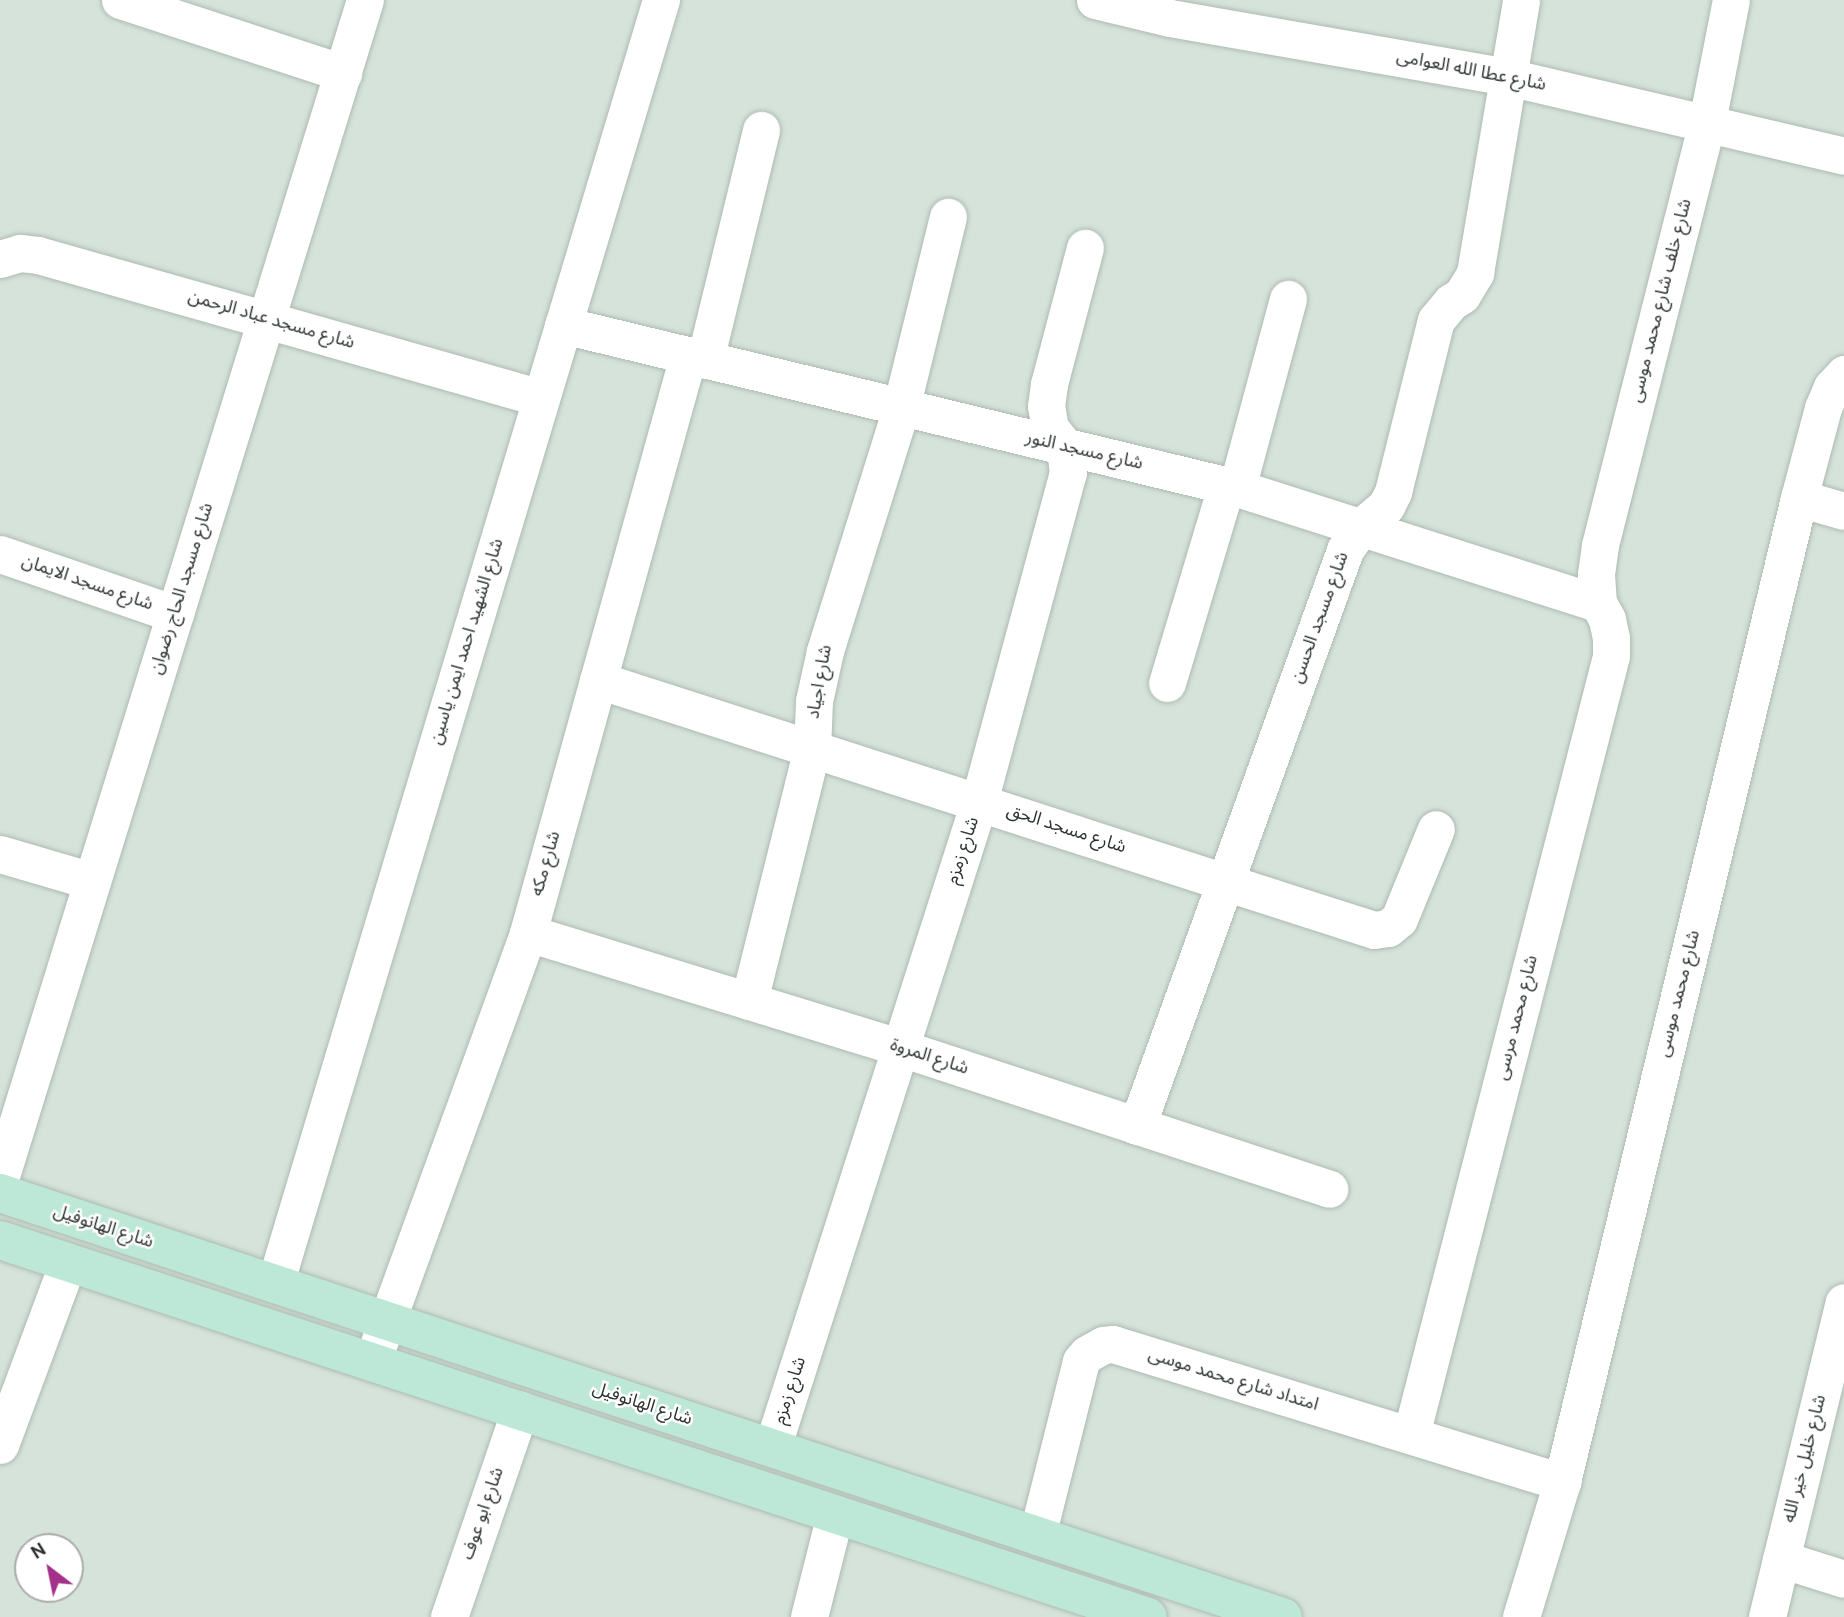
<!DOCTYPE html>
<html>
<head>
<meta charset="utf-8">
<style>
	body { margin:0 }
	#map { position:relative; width:1844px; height:1617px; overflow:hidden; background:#d5e3da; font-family:Overpass,"Noto Sans Arabic",sans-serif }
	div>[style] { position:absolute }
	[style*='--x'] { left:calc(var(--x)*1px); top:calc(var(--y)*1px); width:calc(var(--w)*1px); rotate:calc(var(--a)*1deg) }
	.roads { filter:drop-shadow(0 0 2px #adbab2) drop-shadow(0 0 2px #adbab2) }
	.street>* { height:37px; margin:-18.5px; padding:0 18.5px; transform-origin:18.5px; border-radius:18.5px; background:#fff }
	.secondary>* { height:38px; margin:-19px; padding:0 19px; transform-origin:19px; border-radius:19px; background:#bde8d7 }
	span { translate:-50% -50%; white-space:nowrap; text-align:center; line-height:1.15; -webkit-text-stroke:5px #fff; paint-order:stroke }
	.street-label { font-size:18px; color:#2d3330 }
	.north { position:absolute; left:14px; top:1533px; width:70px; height:70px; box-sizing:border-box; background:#fff; border:2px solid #abadac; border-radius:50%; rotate:328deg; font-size:19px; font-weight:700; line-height:28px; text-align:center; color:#2d3330 }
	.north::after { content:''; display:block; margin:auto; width:24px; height:32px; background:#a43089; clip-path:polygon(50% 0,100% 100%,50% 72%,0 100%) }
</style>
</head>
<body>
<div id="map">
	<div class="roads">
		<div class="street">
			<i style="--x:120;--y:0;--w:235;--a:18.1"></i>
			<i style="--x:1095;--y:0;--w:77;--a:13.5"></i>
			<i style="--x:1170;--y:18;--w:343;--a:9.9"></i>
			<i style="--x:1508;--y:77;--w:345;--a:13.2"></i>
			<i style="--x:0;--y:259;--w:21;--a:-17"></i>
			<i style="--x:20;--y:253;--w:18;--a:6"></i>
			<i style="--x:38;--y:255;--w:523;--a:15.87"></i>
			<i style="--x:563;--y:325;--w:693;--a:13.6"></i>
			<i style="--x:1237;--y:488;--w:379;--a:17.7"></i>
			<i style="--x:705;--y:360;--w:237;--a:-76.3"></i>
			<i style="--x:1237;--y:488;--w:196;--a:-74.9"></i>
			<i style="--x:1799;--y:498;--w:47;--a:16.1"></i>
			<i style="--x:0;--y:554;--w:185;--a:18.9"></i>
			<i style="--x:598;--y:680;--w:815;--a:17.86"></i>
			<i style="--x:1374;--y:930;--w:14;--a:-8"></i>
			<i style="--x:1388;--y:928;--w:14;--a:-39"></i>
			<i style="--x:1399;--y:919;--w:97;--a:-67.7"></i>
			<i style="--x:1167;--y:683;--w:206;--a:-73.3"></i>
			<i style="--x:0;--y:854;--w:96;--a:16.4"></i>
			<i style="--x:528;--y:933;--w:390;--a:17.1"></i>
			<i style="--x:901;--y:1048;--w:451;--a:18.2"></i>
			<i style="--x:749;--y:1001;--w:260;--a:-76"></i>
			<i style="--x:812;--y:749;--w:48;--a:-87.6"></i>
			<i style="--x:814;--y:701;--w:51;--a:-77.6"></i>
			<i style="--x:825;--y:651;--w:255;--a:-72.6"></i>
			<i style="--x:901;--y:408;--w:197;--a:-76.2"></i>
			<i style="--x:1137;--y:1126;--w:612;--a:-70.14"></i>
			<i style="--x:1345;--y:550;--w:28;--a:-55"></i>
			<i style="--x:1361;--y:527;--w:33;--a:-40"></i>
			<i style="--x:1386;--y:506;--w:16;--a:-63"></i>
			<i style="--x:1393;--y:492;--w:177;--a:-76"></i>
			<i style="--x:1436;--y:320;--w:23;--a:-50"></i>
			<i style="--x:1451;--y:302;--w:13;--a:-32"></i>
			<i style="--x:1462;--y:295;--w:26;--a:-59"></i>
			<i style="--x:1475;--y:273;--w:277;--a:-80.4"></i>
			<i style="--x:0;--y:1179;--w:1234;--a:-72.8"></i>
			<i style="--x:275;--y:1284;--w:1341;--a:-73.27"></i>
			<i style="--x:372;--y:1362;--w:456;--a:-70"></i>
			<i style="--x:528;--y:933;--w:599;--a:-74.5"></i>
			<i style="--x:1411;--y:1435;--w:804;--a:-75.6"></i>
			<i style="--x:1611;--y:656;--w:18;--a:-90"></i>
			<i style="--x:1611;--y:638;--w:19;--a:-102"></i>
			<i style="--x:1607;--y:619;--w:18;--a:-119"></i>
			<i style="--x:1598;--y:603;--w:29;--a:-94"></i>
			<i style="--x:1596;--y:574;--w:29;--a:-82"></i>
			<i style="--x:1600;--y:545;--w:436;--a:-75.8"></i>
			<i style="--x:1707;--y:122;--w:124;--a:-78.9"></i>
			<i style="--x:0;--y:1445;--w:195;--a:-69.6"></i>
			<i style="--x:772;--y:1448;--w:678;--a:-72.23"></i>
			<i style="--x:979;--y:802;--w:341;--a:-74.9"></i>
			<i style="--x:1068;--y:473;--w:26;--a:-97"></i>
			<i style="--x:1065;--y:447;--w:24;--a:-128"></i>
			<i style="--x:1050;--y:428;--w:22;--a:-100"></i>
			<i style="--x:1046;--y:406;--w:22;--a:-82"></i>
			<i style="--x:1049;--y:384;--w:141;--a:-75.2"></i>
			<i style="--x:1037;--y:1536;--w:180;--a:-75.9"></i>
			<i style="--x:1081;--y:1361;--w:9;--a:-49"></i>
			<i style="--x:1087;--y:1354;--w:18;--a:-29"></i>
			<i style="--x:1103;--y:1345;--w:10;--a:-6"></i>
			<i style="--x:1113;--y:1344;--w:470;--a:17.1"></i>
			<i style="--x:1781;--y:1559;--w:66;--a:17.6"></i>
			<i style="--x:449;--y:1617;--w:219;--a:-71.1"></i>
			<i style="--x:809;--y:1617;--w:106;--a:-75.8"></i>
			<i style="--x:1521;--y:1617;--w:141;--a:-73.1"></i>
			<i style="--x:1562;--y:1482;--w:1012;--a:-76.46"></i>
			<i style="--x:1799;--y:498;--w:93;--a:-75.1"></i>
			<i style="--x:1823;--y:408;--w:23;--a:-67"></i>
			<i style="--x:1832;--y:387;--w:18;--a:-47"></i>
			<i style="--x:1767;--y:1617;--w:324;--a:-76.3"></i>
		</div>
		<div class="secondary">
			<i style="--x:0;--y:1193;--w:1351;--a:18.29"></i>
			<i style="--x:0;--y:1240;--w:1208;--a:18.18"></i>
		</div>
	</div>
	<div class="street-label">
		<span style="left:1471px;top:72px;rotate:11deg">شارع عطا الله العوامى</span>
		<span style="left:1662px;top:301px;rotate:-76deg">شارع خلف شارع محمد موسى</span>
		<span style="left:271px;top:321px;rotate:16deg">شارع مسجد عباد الرحمن</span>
		<span style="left:1084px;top:452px;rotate:13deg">شارع مسجد النور</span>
		<span style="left:87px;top:584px;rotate:19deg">شارع مسجد الايمان</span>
		<span style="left:183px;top:589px;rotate:-73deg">شارع مسجد الحاج رضوان</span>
		<span style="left:1321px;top:618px;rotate:-70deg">شارع مسجد الحسن</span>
		<span style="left:468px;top:642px;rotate:-73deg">شارع الشهيد احمد ايمن ياسين</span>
		<span style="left:821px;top:682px;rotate:-80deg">شارع اجياد</span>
		<span style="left:1066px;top:830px;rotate:18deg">شارع مسجد الحق</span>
		<span style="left:964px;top:851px;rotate:-72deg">شارع زمزم</span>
		<span style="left:547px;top:864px;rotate:-74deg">شارع مكه</span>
		<span style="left:1680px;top:994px;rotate:-76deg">شارع محمد موسى</span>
		<span style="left:1518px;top:1018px;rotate:-76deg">شارع محمد مرسى</span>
		<span style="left:929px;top:1058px;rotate:18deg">شارع المروة</span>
		<span style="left:103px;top:1228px;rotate:18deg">شارع الهانوفيل</span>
		<span style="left:1233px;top:1381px;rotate:17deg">امتداد شارع محمد موسى</span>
		<span style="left:791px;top:1391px;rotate:-72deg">شارع زمزم</span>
		<span style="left:642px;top:1405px;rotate:18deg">شارع الهانوفيل</span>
		<span style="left:1806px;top:1459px;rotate:-76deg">شارع خليل خير الله</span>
		<span style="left:484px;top:1514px;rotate:-71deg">شارع ابو عوف</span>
	</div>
	<div class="north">N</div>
</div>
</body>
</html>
